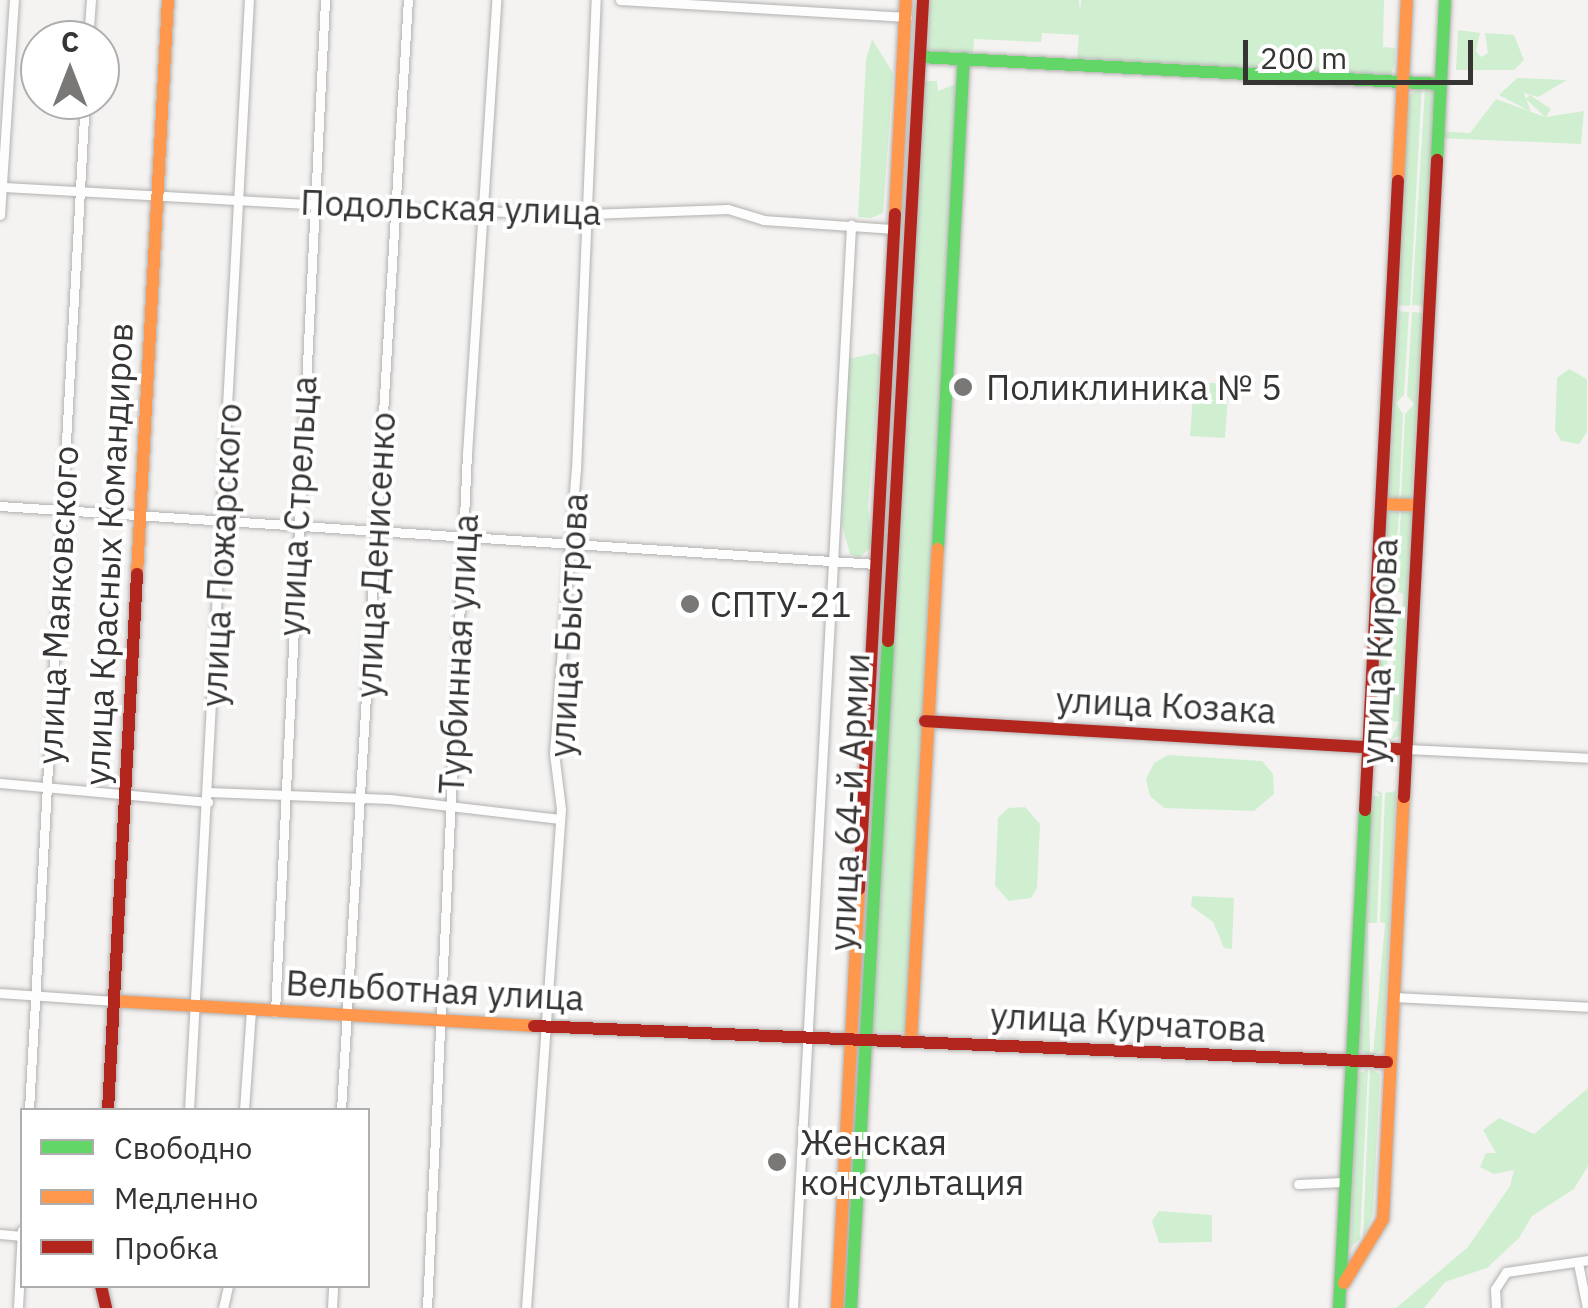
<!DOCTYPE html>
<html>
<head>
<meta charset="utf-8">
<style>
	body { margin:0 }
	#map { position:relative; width:1588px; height:1308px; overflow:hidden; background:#f5f3f1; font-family:"IBM Plex Sans",sans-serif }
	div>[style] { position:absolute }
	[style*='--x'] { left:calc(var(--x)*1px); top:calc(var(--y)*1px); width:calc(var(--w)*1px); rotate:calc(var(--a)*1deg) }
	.green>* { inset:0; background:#d0efd1 }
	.roads { filter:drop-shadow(0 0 2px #b2b1b0) drop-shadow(0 0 2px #b2b1b0) }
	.street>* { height:9px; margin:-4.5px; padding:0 4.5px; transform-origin:4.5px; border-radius:4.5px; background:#fefdfd }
	.fast>* { height:12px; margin:-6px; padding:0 6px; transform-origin:6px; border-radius:6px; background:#63d668 }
	.slow>* { height:12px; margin:-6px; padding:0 6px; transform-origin:6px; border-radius:6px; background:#ff974d }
	.jam>* { height:12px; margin:-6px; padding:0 6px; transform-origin:6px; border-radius:6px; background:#b3261e }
	.dots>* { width:28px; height:28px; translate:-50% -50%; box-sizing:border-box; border:5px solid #fff; border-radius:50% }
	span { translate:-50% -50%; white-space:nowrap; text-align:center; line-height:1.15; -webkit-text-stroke:8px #fff; paint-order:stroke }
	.street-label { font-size:35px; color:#363534 }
	.poi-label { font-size:35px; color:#363534 }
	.left { translate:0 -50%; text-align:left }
	.legend { position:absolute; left:20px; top:1108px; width:350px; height:180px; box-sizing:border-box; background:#fff; border:2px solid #afaeae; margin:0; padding:12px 18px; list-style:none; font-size:30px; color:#363534 }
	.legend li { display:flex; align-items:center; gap:20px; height:50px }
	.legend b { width:50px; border:2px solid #afaeae }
	.north { position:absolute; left:20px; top:20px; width:100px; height:100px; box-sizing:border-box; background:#fff; border:2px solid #afaeae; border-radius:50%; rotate:0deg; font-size:28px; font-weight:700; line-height:40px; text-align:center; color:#363534 }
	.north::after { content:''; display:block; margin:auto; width:35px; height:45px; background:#797876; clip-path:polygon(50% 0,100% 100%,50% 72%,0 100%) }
	.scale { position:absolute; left:1243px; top:40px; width:230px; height:45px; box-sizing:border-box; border:5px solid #363534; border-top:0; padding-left:12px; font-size:30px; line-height:35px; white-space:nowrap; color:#363534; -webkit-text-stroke:8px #fff; paint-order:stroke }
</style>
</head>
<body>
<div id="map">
	<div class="green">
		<i style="clip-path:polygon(930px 0,1079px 0,1080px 12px,1081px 0,1384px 0,1383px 47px,1395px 48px,1395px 63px,1390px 77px,1077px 58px,1079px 35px,1042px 33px,1041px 42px,974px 39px,973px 54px,935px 53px,928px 48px)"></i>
		<i style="clip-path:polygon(1458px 30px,1480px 33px,1476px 51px,1481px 57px,1488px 53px,1485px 33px,1514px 35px,1524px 60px,1514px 70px,1456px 70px)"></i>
		<i style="clip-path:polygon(872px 39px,893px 73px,883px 213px,871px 218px,858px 217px,866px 60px)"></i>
		<i style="clip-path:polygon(1517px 78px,1567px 80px,1538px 97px,1524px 93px,1531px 112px,1499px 95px)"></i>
		<i style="clip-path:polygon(925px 81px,937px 81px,938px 91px,958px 83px,906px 1032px,873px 1031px)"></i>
		<i style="clip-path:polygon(1422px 85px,1410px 306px,1398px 305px,1408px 97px)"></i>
		<i style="clip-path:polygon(1425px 86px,1435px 91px,1424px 306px,1412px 305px)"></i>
		<i style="clip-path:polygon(1530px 95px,1551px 109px,1546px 117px,1584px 111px,1581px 144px,1439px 138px,1439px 131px,1470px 133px,1496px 99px,1545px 117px,1526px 99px)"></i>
		<i style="clip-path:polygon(1398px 311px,1409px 312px,1404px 395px,1396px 403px,1403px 414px,1399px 499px,1388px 496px)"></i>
		<i style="clip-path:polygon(1412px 312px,1423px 313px,1411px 499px,1401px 499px,1405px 414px,1414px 404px,1407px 395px)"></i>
		<i style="clip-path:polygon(875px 353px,881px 358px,868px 507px,872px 546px,859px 558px,850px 554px,842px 525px,848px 359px)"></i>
		<i style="clip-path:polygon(1569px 369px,1587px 379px,1587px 432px,1579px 444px,1561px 441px,1555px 430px,1557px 378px)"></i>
		<i style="clip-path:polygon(1194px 382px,1229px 384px,1225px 438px,1190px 436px)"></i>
		<i style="clip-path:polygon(1384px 511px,1399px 512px,1394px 591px,1387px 594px,1388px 720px,1380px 721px,1380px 734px,1386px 740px,1375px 732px)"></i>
		<i style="clip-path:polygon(1401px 512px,1414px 512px,1401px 736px,1391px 739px,1399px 722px,1390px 721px,1395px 618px,1402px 615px,1403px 594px,1396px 591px)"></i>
		<i style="clip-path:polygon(1168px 755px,1262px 761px,1273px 774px,1274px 794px,1254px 811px,1164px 808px,1150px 796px,1146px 779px,1154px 763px)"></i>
		<i style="clip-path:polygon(1375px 790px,1382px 793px,1382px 800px,1377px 923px,1368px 923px,1370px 1056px,1358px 1049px,1371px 796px,1380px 796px)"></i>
		<i style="clip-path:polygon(1396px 791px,1383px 1050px,1373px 1055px,1385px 923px,1380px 922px,1385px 793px)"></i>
		<i style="clip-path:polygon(1025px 807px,1040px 824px,1037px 888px,1031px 898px,1009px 901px,995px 886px,998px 818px,1008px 808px)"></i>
		<i style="clip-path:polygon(1192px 896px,1234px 898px,1232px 949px,1224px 948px,1213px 922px,1191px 906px)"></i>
		<i style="clip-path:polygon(1368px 1069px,1360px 1239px,1351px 1247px,1356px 1075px)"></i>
		<i style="clip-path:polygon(1370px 1069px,1380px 1074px,1373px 1214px,1363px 1238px)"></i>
		<i style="clip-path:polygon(1588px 1088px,1588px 1166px,1574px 1189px,1532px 1216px,1519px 1238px,1487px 1268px,1445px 1282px,1424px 1308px,1396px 1308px,1468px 1247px,1510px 1186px,1514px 1170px,1494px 1174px,1480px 1167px,1486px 1153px,1496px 1153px,1483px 1130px,1499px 1118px,1534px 1134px)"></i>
		<i style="clip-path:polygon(1159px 1211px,1212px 1215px,1212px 1242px,1159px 1243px,1152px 1221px)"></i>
	</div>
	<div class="roads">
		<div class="street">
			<i style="--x:620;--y:0;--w:287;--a:3.4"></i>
			<i style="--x:88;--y:40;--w:40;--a:-85.7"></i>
			<i style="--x:4;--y:187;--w:389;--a:3.2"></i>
			<i style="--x:392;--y:209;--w:197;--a:1.5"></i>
			<i style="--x:589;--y:214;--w:139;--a:-2.1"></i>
			<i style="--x:728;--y:209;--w:38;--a:17"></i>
			<i style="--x:764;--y:220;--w:130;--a:4"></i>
			<i style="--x:0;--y:215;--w:215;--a:-86.3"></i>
			<i style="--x:0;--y:506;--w:877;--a:3.79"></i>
			<i style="--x:1406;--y:749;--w:182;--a:2.8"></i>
			<i style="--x:0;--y:783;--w:209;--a:5.2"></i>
			<i style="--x:208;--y:792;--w:182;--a:2.2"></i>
			<i style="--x:390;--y:799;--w:171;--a:6.7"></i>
			<i style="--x:0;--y:993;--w:114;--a:4"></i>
			<i style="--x:1393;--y:997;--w:195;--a:2.9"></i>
			<i style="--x:275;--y:1012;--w:1013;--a:-87.17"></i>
			<i style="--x:29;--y:1110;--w:1012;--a:-86.83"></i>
			<i style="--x:189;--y:1110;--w:1112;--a:-86.91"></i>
			<i style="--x:244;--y:1110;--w:99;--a:-86"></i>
			<i style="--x:341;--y:1110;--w:1112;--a:-86.55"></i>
			<i style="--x:1298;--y:1184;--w:46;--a:-2.5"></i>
			<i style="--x:0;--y:1234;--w:22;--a:5"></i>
			<i style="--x:1578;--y:1263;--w:46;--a:78.7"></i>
			<i style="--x:18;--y:1308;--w:78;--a:-87.1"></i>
			<i style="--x:223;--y:1308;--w:23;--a:-77"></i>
			<i style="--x:332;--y:1308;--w:22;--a:-87"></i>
			<i style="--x:427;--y:1308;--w:855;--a:-87.32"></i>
			<i style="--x:467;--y:454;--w:455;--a:-86.3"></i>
			<i style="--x:526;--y:1308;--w:500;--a:-85.99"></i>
			<i style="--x:561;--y:809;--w:56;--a:-97.1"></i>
			<i style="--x:554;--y:753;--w:284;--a:-85.6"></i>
			<i style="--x:576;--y:470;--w:470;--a:-87.6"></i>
			<i style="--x:793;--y:1308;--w:1085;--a:-86.93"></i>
			<i style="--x:1496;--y:1308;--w:19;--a:-93"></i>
			<i style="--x:1495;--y:1289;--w:20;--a:-57"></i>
			<i style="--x:1506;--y:1272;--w:83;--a:-8.3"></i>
		</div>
		<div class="fast">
			<i style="--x:920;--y:57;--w:521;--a:2.97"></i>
			<i style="--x:1437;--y:160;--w:160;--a:-87.1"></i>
			<i style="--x:938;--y:549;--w:491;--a:-87"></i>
			<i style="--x:851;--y:1308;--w:668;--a:-86.82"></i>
			<i style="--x:1339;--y:1308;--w:499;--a:-87"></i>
		</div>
		<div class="slow">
			<i style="--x:1398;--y:181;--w:181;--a:-87.2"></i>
			<i style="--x:895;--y:214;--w:214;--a:-87.1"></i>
			<i style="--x:1382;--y:504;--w:35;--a:2"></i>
			<i style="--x:137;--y:574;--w:575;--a:-86.91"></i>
			<i style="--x:114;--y:1001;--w:421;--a:3.4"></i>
			<i style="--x:911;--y:1041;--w:493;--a:-86.9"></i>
			<i style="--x:1344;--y:1283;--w:75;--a:-58.6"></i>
			<i style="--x:1383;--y:1219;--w:423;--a:-87.2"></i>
			<i style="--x:837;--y:1308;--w:420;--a:-87"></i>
		</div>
		<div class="jam">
			<i style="--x:888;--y:641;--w:642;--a:-86.87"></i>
			<i style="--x:925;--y:721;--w:479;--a:3.4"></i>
			<i style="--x:1404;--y:797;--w:638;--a:-87.03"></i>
			<i style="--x:1365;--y:810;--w:630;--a:-87"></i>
			<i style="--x:859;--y:889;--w:676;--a:-86.95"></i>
			<i style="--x:534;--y:1026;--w:854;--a:2.42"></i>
			<i style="--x:108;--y:1110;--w:537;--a:-86.9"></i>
			<i style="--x:101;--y:1286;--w:23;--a:77"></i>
		</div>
	</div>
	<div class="dots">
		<i style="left:963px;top:387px;background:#797876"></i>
		<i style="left:690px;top:604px;background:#797876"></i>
		<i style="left:777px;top:1162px;background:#797876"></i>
	</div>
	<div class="street-label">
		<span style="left:451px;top:207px;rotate:2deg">Подольская улица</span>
		<span style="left:297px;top:506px;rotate:-87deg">улица Стрельца</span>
		<span style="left:108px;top:554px;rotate:-87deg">улица Красных Командиров</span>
		<span style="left:221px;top:555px;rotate:-87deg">улица Пожарского</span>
		<span style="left:375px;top:555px;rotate:-87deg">улица Денисенко</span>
		<span style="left:57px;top:605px;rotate:-87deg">улица Маяковского</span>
		<span style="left:568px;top:625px;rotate:-87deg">улица Быстрова</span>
		<span style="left:1379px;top:651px;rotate:-87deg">улица Кирова</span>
		<span style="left:458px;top:654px;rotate:-87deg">Турбинная улица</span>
		<span style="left:1166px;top:705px;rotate:3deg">улица Козака</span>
		<span style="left:849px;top:802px;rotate:-87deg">улица 64-й Армии</span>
		<span style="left:435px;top:990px;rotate:3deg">Вельботная улица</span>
		<span style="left:1128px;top:1022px;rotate:3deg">улица Курчатова</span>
	</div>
	<div class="poi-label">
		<span class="left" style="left:986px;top:387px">Поликлиника № 5</span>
		<span class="left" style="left:710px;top:604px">СПТУ-21</span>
		<span class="left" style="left:800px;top:1162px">Женская<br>консультация</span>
	</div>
	<ul class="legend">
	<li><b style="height:12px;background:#63d668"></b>Свободно</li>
	<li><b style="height:12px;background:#ff974d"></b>Медленно</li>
	<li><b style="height:12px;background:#b3261e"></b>Пробка</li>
	</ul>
	<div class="north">С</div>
	<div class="scale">200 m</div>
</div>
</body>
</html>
